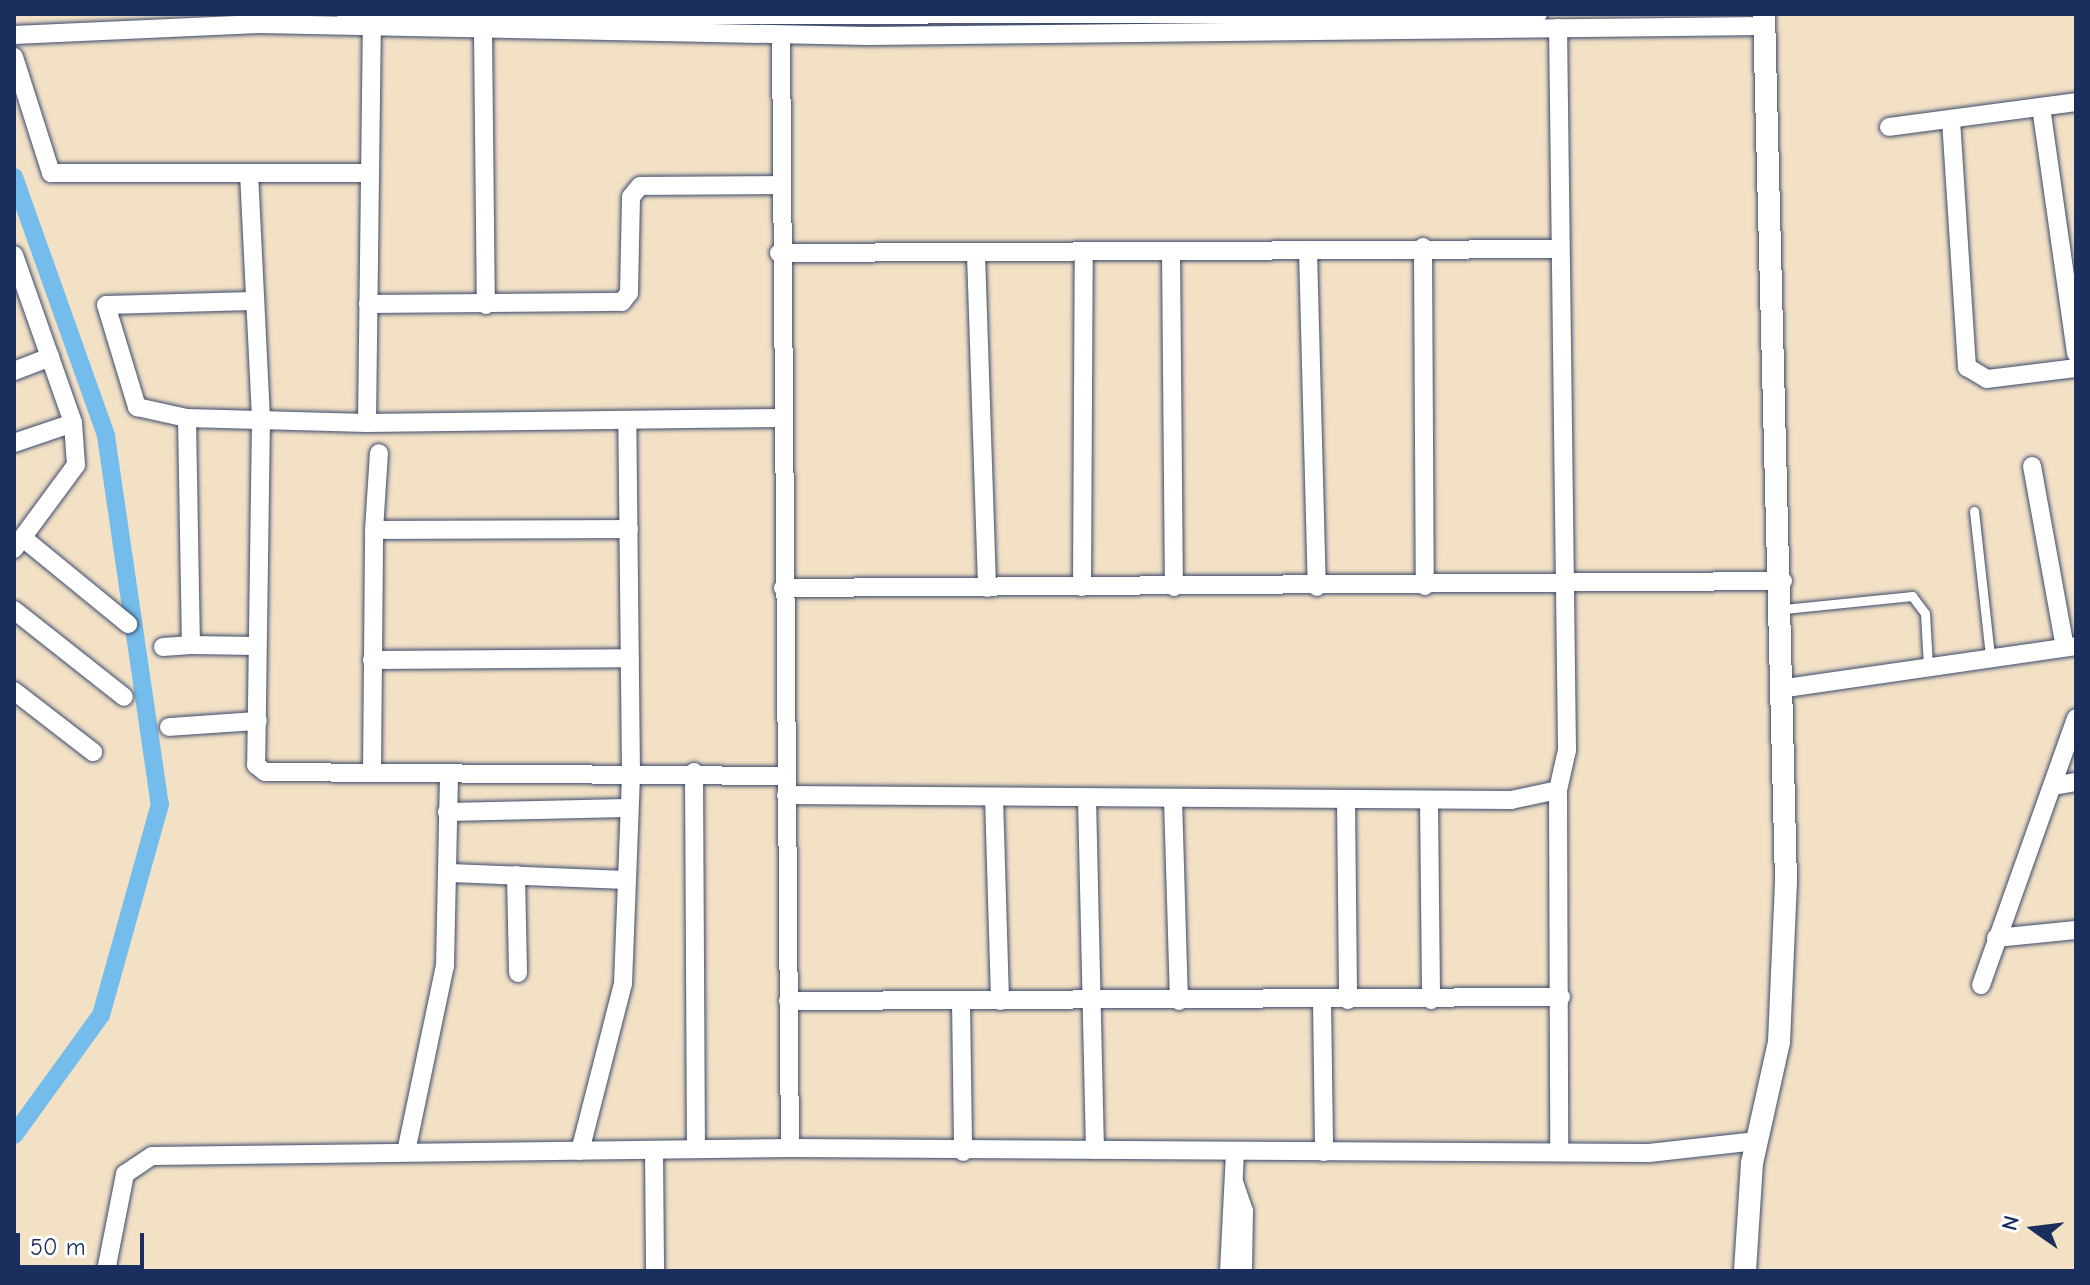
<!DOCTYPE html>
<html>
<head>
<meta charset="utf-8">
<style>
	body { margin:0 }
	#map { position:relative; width:2090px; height:1285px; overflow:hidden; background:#f3e1c6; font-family:"Comic Neue",sans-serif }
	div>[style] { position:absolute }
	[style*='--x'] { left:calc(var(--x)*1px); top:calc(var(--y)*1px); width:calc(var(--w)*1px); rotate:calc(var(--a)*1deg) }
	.canal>* { height:18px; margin:-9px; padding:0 9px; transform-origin:9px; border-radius:9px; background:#73bceb }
	.roads { filter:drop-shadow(0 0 2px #3b4a6e) drop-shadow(0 0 2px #3b4a6e) }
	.service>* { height:9px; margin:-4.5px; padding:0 4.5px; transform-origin:4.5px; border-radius:4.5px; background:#fff }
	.minor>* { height:18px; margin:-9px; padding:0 9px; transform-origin:9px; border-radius:9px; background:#fff }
	.tertiary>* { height:22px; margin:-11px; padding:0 11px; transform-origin:11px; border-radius:11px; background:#fff }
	span { translate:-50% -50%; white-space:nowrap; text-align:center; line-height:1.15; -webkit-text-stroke:6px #fff; paint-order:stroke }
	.frame { position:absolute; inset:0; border:16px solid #1b2f5e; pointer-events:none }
	.north { position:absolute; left:1994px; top:1189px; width:80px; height:80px; -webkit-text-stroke:6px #fff; paint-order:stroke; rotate:284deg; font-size:22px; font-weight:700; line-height:32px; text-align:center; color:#1b2f5e }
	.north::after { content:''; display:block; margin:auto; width:28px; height:36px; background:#1b2f5e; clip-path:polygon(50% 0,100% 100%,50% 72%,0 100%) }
	.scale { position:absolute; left:16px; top:1233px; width:128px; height:36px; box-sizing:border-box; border:4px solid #1b2f5e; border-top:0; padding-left:10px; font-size:24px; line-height:28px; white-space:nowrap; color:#1b2f5e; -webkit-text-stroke:6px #fff; paint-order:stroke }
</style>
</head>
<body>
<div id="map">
	<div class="canal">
		<i style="--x:14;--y:177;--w:275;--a:70.4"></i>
		<i style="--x:106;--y:436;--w:372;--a:81.7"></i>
		<i style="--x:160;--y:804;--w:219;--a:105.6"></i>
		<i style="--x:101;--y:1015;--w:148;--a:125.9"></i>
	</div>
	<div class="roads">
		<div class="service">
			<i style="--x:1974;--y:511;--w:147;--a:83.7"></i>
			<i style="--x:1784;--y:609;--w:129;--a:-5.8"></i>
			<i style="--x:1912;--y:596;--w:21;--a:53"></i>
			<i style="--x:1925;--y:613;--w:53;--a:86.8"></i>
		</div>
		<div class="minor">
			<i style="--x:342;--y:24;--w:30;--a:-17"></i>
			<i style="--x:371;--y:15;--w:1167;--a:-0.05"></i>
			<i style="--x:483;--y:33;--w:272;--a:89.4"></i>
			<i style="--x:14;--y:35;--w:245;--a:-2.6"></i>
			<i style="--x:259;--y:24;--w:610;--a:1.13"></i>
			<i style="--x:869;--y:36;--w:895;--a:-0.64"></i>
			<i style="--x:781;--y:35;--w:1113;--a:89.54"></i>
			<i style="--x:14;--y:57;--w:122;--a:72.3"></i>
			<i style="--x:51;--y:173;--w:319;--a:0"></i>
			<i style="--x:2041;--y:107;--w:249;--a:81.9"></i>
			<i style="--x:1951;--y:120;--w:248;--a:86.3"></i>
			<i style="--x:1967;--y:367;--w:23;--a:31"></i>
			<i style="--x:1987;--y:379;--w:90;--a:-7"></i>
			<i style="--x:1889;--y:127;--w:189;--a:-7.6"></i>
			<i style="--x:249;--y:173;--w:245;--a:87.2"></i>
			<i style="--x:261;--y:418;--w:347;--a:90.8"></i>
			<i style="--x:256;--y:765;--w:11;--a:38"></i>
			<i style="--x:265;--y:772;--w:520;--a:0.44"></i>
			<i style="--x:1423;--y:247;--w:339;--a:89.7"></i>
			<i style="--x:1308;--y:250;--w:337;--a:88.5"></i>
			<i style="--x:1171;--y:252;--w:335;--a:89.5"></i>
			<i style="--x:779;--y:253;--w:779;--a:-0.29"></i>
			<i style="--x:976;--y:254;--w:334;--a:88.1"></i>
			<i style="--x:14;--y:255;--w:178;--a:70.6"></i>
			<i style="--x:73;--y:423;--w:62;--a:161.3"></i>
			<i style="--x:252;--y:301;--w:146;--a:178.4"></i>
			<i style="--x:106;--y:305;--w:107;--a:73.1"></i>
			<i style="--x:137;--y:407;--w:51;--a:12.4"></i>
			<i style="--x:187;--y:418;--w:180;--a:1.6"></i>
			<i style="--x:367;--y:423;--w:414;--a:-0.7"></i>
			<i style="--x:368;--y:304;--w:254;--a:-0.5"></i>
			<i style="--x:622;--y:302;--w:11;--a:-52"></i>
			<i style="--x:629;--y:293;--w:96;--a:-88.8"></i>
			<i style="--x:631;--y:197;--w:14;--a:-51"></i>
			<i style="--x:640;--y:186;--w:140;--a:-0.4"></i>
			<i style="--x:14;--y:371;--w:39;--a:-21"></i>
			<i style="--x:187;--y:418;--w:227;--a:89"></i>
			<i style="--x:191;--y:645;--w:65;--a:0.9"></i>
			<i style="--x:367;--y:423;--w:392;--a:-89.3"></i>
			<i style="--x:2032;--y:466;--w:184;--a:79.7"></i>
			<i style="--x:374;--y:530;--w:77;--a:-86.3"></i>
			<i style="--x:23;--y:538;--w:136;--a:39.3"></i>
			<i style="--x:14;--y:549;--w:104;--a:-53.6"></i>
			<i style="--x:76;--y:465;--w:42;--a:-94.1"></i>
			<i style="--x:1082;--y:587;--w:332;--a:-89.7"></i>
			<i style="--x:783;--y:588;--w:1000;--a:-0.4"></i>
			<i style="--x:14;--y:610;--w:140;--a:38.3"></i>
			<i style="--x:163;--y:647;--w:28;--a:-4"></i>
			<i style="--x:372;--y:660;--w:258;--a:-0.4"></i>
			<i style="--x:1786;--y:688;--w:293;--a:-8.2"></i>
			<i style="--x:14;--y:691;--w:100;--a:37.7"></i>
			<i style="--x:169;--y:727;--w:89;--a:-3.9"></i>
			<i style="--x:694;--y:772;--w:377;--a:89.7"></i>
			<i style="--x:372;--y:773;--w:243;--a:-89.5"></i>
			<i style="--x:374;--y:530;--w:255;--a:-0.2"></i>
			<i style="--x:2053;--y:786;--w:23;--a:-10"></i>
			<i style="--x:1558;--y:790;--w:362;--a:89.8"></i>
			<i style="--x:786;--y:795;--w:725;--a:0.4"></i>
			<i style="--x:1511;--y:800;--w:48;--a:-12"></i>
			<i style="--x:1558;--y:790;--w:41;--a:-77.3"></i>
			<i style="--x:1567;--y:750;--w:722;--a:-90.71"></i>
			<i style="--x:994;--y:797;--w:204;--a:88.3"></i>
			<i style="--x:1087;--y:798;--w:352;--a:88.7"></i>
			<i style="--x:1173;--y:799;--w:202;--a:88.3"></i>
			<i style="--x:1346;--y:800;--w:200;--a:89.4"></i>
			<i style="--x:1429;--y:801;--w:199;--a:89.4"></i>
			<i style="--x:447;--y:812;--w:180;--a:-1.3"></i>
			<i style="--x:450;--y:873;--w:176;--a:2.3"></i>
			<i style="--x:516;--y:875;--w:98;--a:88.8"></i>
			<i style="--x:1996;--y:938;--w:80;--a:-5.7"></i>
			<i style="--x:1981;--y:985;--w:283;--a:-70.4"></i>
			<i style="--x:1322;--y:1000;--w:152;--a:89.2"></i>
			<i style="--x:788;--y:1001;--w:773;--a:-0.3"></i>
			<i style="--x:961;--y:1001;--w:151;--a:89.2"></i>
			<i style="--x:654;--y:1150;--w:121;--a:89.5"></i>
			<i style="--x:580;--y:1151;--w:172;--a:-75.6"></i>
			<i style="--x:623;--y:984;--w:211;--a:-87.8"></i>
			<i style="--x:631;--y:773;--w:353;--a:-90.6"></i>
			<i style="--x:406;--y:1152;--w:190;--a:-78.2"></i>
			<i style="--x:445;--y:966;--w:193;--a:-88.8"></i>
			<i style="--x:1234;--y:1182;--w:31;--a:71"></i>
			<i style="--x:1244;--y:1211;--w:60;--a:91"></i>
			<i style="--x:106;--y:1271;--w:99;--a:-78.9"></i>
			<i style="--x:125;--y:1174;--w:32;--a:-34"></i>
			<i style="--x:152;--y:1156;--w:638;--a:-0.72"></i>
			<i style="--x:790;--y:1148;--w:859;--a:0.33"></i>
			<i style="--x:1649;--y:1153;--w:108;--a:-6.4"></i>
			<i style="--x:1229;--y:1271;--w:119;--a:-87.1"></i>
		</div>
		<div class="tertiary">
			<i style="--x:1745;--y:1271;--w:108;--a:-86.3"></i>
			<i style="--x:1752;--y:1163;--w:124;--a:-77.4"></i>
			<i style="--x:1779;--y:1042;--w:160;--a:-87.5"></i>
			<i style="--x:1786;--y:882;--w:868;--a:-91.45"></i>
		</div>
	</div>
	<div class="frame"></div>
	<div class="north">N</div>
	<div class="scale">50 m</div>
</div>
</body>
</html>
